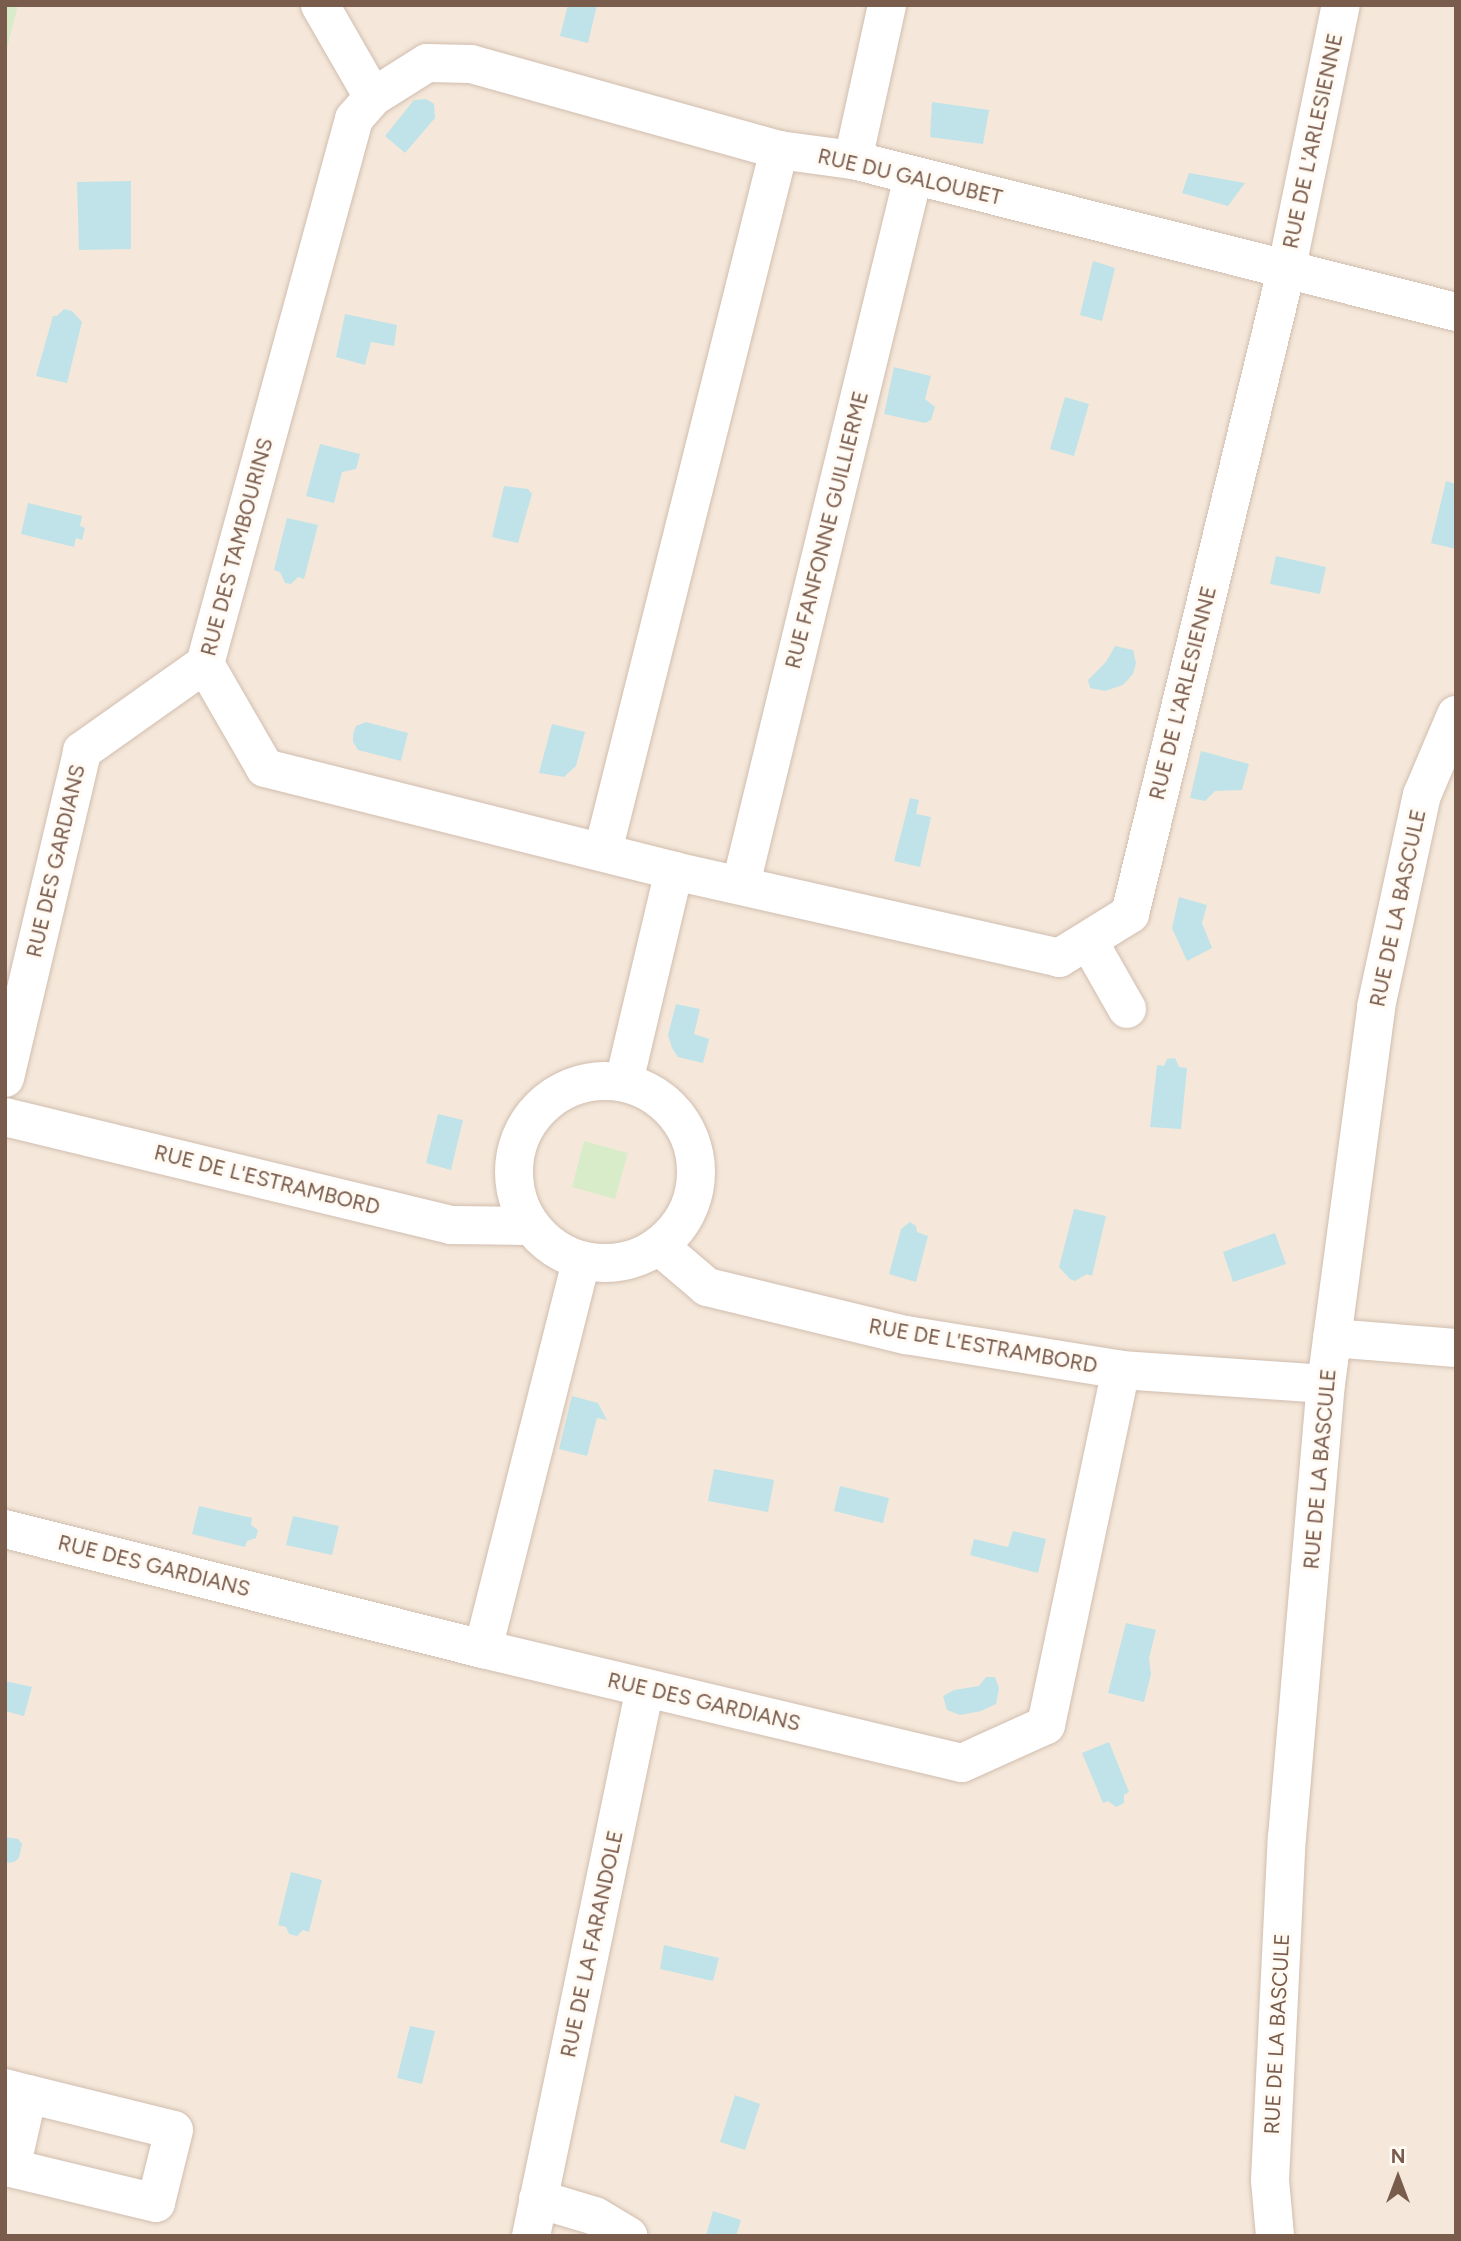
<!DOCTYPE html>
<html>
<head>
<meta charset="utf-8">
<style>
	body { margin:0 }
	#map { position:relative; width:1461px; height:2241px; overflow:hidden; background:#fdf6ec; font-family:Figtree,sans-serif }
	div>[style] { position:absolute }
	[style*='--x'] { left:calc(var(--x)*1px); top:calc(var(--y)*1px); width:calc(var(--w)*1px); rotate:calc(var(--a)*1deg) }
	.residential>* { inset:0; background:#f5e8da }
	.green>* { inset:0; background:#d8ecc9 }
	.water>* { inset:0; background:#bfe3e8 }
	.roads { filter:drop-shadow(0 0 2px #d1beb0) drop-shadow(0 0 2px #d1beb0) }
	.minor>* { height:38px; margin:-19px; padding:0 19px; transform-origin:19px; border-radius:19px; background:#fff }
	.minor>.ring { margin:-19px; padding:0; box-sizing:content-box; background:none; border:38px solid #fff; border-radius:50% }
	span { translate:-50% -50%; white-space:nowrap; text-align:center; line-height:1.15; -webkit-text-stroke:6px #fffaf3; paint-order:stroke }
	.street-label { font-size:21px; color:#7a5c4d }
	.frame { position:absolute; inset:0; border:7px solid #7a5c4d; pointer-events:none }
	.north { position:absolute; left:1363px; top:2143px; width:70px; height:70px; -webkit-text-stroke:5px #fffaf3; paint-order:stroke; rotate:0deg; font-size:19px; font-weight:700; line-height:28px; text-align:center; color:#7a5c4d }
	.north::after { content:''; display:block; margin:auto; width:24px; height:32px; background:#7a5c4d; clip-path:polygon(50% 0,100% 100%,50% 72%,0 100%) }
</style>
</head>
<body>
<div id="map">
	<div class="residential">
		<i style="clip-path:polygon(5px 5px,1456px 5px,1456px 2236px,5px 2236px)"></i>
	</div>
	<div class="green">
		<i style="clip-path:polygon(5px 5px,18px 5px,5px 56px)"></i>
		<i style="clip-path:polygon(584px 1141px,628px 1153px,615px 1199px,572px 1187px)"></i>
	</div>
	<div class="water">
		<i style="clip-path:polygon(568px 5px,597px 5px,588px 43px,560px 36px)"></i>
		<i style="clip-path:polygon(426px 99px,434px 104px,435px 118px,405px 153px,385px 136px,414px 100px)"></i>
		<i style="clip-path:polygon(932px 102px,989px 110px,983px 144px,930px 137px)"></i>
		<i style="clip-path:polygon(1189px 173px,1245px 183px,1228px 206px,1182px 193px)"></i>
		<i style="clip-path:polygon(131px 181px,131px 249px,79px 250px,77px 182px)"></i>
		<i style="clip-path:polygon(1093px 261px,1115px 268px,1102px 321px,1080px 315px)"></i>
		<i style="clip-path:polygon(64px 309px,72px 311px,82px 322px,67px 383px,36px 376px,53px 316px,57px 316px)"></i>
		<i style="clip-path:polygon(345px 314px,397px 325px,394px 346px,371px 342px,365px 365px,336px 357px)"></i>
		<i style="clip-path:polygon(894px 367px,931px 376px,925px 399px,935px 407px,931px 420px,925px 423px,884px 414px)"></i>
		<i style="clip-path:polygon(1065px 397px,1089px 404px,1074px 456px,1050px 449px)"></i>
		<i style="clip-path:polygon(320px 444px,360px 454px,356px 469px,342px 472px,334px 503px,306px 496px)"></i>
		<i style="clip-path:polygon(1446px 481px,1456px 484px,1456px 549px,1431px 543px)"></i>
		<i style="clip-path:polygon(504px 486px,528px 489px,532px 494px,518px 543px,492px 537px)"></i>
		<i style="clip-path:polygon(28px 503px,82px 516px,80px 526px,85px 528px,82px 540px,76px 538px,74px 547px,21px 534px)"></i>
		<i style="clip-path:polygon(287px 518px,318px 525px,304px 579px,298px 577px,291px 584px,285px 583px,280px 572px,274px 570px)"></i>
		<i style="clip-path:polygon(1276px 556px,1326px 567px,1320px 594px,1270px 584px)"></i>
		<i style="clip-path:polygon(1115px 646px,1133px 650px,1136px 663px,1133px 674px,1123px 685px,1105px 691px,1090px 688px,1088px 680px,1106px 662px)"></i>
		<i style="clip-path:polygon(366px 722px,408px 733px,401px 761px,358px 750px,353px 742px,353px 734px,356px 726px)"></i>
		<i style="clip-path:polygon(552px 724px,585px 732px,576px 766px,564px 777px,539px 773px)"></i>
		<i style="clip-path:polygon(1201px 751px,1249px 764px,1242px 790px,1215px 791px,1205px 801px,1190px 798px)"></i>
		<i style="clip-path:polygon(910px 798px,919px 800px,916px 814px,931px 817px,920px 867px,894px 861px)"></i>
		<i style="clip-path:polygon(1179px 897px,1207px 905px,1202px 923px,1212px 948px,1187px 961px,1172px 928px)"></i>
		<i style="clip-path:polygon(676px 1004px,700px 1009px,694px 1034px,709px 1039px,703px 1063px,678px 1057px,672px 1048px,668px 1035px)"></i>
		<i style="clip-path:polygon(1175px 1058px,1179px 1067px,1187px 1068px,1181px 1129px,1150px 1127px,1157px 1065px,1164px 1066px,1167px 1059px)"></i>
		<i style="clip-path:polygon(438px 1114px,463px 1120px,451px 1170px,426px 1163px)"></i>
		<i style="clip-path:polygon(1074px 1209px,1106px 1216px,1092px 1276px,1087px 1274px,1075px 1281px,1070px 1279px,1059px 1267px)"></i>
		<i style="clip-path:polygon(910px 1222px,916px 1226px,917px 1232px,928px 1236px,916px 1282px,889px 1274px,901px 1229px)"></i>
		<i style="clip-path:polygon(1275px 1233px,1286px 1264px,1233px 1282px,1223px 1252px)"></i>
		<i style="clip-path:polygon(572px 1396px,598px 1403px,607px 1420px,597px 1418px,587px 1456px,559px 1449px)"></i>
		<i style="clip-path:polygon(714px 1469px,774px 1480px,768px 1512px,708px 1501px)"></i>
		<i style="clip-path:polygon(840px 1486px,889px 1498px,883px 1523px,834px 1511px)"></i>
		<i style="clip-path:polygon(199px 1506px,252px 1518px,251px 1525px,258px 1530px,256px 1538px,247px 1541px,245px 1547px,192px 1534px)"></i>
		<i style="clip-path:polygon(293px 1516px,339px 1526px,332px 1555px,286px 1545px)"></i>
		<i style="clip-path:polygon(1013px 1531px,1046px 1539px,1038px 1573px,970px 1555px,974px 1539px,1008px 1547px)"></i>
		<i style="clip-path:polygon(1126px 1623px,1156px 1630px,1149px 1658px,1151px 1674px,1144px 1702px,1108px 1693px)"></i>
		<i style="clip-path:polygon(986px 1677px,995px 1677px,999px 1688px,996px 1704px,981px 1711px,960px 1715px,947px 1710px,943px 1696px,954px 1690px,979px 1686px)"></i>
		<i style="clip-path:polygon(5px 1681px,32px 1687px,24px 1716px,5px 1711px)"></i>
		<i style="clip-path:polygon(1109px 1742px,1129px 1792px,1124px 1795px,1124px 1803px,1116px 1807px,1108px 1801px,1103px 1803px,1082px 1753px)"></i>
		<i style="clip-path:polygon(5px 1837px,18px 1839px,22px 1844px,19px 1858px,14px 1862px,5px 1863px)"></i>
		<i style="clip-path:polygon(291px 1872px,322px 1880px,309px 1932px,303px 1930px,297px 1936px,289px 1934px,286px 1927px,278px 1925px)"></i>
		<i style="clip-path:polygon(664px 1945px,719px 1958px,713px 1981px,660px 1969px)"></i>
		<i style="clip-path:polygon(410px 2026px,435px 2031px,422px 2084px,397px 2078px)"></i>
		<i style="clip-path:polygon(735px 2095px,760px 2104px,745px 2150px,720px 2142px)"></i>
		<i style="clip-path:polygon(713px 2211px,741px 2220px,736px 2236px,706px 2236px)"></i>
	</div>
	<div class="roads">
		<div class="minor">
			<i style="--x:320;--y:5;--w:106;--a:60.1"></i>
			<i style="--x:373;--y:97;--w:29;--a:131"></i>
			<i style="--x:354;--y:119;--w:565;--a:105.29"></i>
			<i style="--x:205;--y:664;--w:120;--a:60"></i>
			<i style="--x:265;--y:768;--w:422;--a:14.1"></i>
			<i style="--x:674;--y:871;--w:395;--a:12.7"></i>
			<i style="--x:1059;--y:958;--w:84;--a:-31.8"></i>
			<i style="--x:1130;--y:914;--w:666;--a:-76.36"></i>
			<i style="--x:1287;--y:267;--w:268;--a:-78.4"></i>
			<i style="--x:373;--y:97;--w:64;--a:-32.2"></i>
			<i style="--x:427;--y:63;--w:44;--a:1.3"></i>
			<i style="--x:471;--y:64;--w:320;--a:15.6"></i>
			<i style="--x:779;--y:150;--w:75;--a:7.7"></i>
			<i style="--x:853;--y:160;--w:622;--a:14.15"></i>
			<i style="--x:853;--y:160;--w:159;--a:-77.6"></i>
			<i style="--x:603;--y:851;--w:723;--a:-75.91"></i>
			<i style="--x:741;--y:884;--w:728;--a:-76.33"></i>
			<i style="--x:1089;--y:942;--w:77;--a:60.4"></i>
			<i style="--x:5;--y:1078;--w:336;--a:-76.7"></i>
			<i style="--x:82;--y:751;--w:151;--a:-35.3"></i>
			<i class="ring" style="left:514px;top:1081px;width:144px;height:144px"></i>
			<i style="--x:624;--y:1082;--w:217;--a:-76.7"></i>
			<i style="--x:5;--y:1117;--w:459;--a:13.6"></i>
			<i style="--x:451;--y:1225;--w:79;--a:0.7"></i>
			<i style="--x:659;--y:1246;--w:63;--a:40.5"></i>
			<i style="--x:707;--y:1287;--w:205;--a:13.6"></i>
			<i style="--x:906;--y:1335;--w:218;--a:9.2"></i>
			<i style="--x:1121;--y:1370;--w:205;--a:3.9"></i>
			<i style="--x:1332;--y:1338;--w:124;--a:4.6"></i>
			<i style="--x:5;--y:1529;--w:493;--a:14.1"></i>
			<i style="--x:483;--y:1649;--w:492;--a:13.4"></i>
			<i style="--x:962;--y:1763;--w:92;--a:-24.3"></i>
			<i style="--x:1046;--y:1725;--w:363;--a:-78.1"></i>
			<i style="--x:483;--y:1649;--w:400;--a:-75.8"></i>
			<i style="--x:5;--y:2088;--w:24;--a:15"></i>
			<i style="--x:28;--y:2094;--w:150;--a:13.9"></i>
			<i style="--x:174;--y:2130;--w:75;--a:103.9"></i>
			<i style="--x:156;--y:2203;--w:149;--a:-166.4"></i>
			<i style="--x:11;--y:2168;--w:76;--a:-77.1"></i>
			<i style="--x:538;--y:2199;--w:59;--a:16.6"></i>
			<i style="--x:595;--y:2216;--w:39;--a:31"></i>
			<i style="--x:531;--y:2236;--w:560;--a:-78.25"></i>
			<i style="--x:1275;--y:2236;--w:56;--a:-95.1"></i>
			<i style="--x:1270;--y:2180;--w:343;--a:-87.2"></i>
			<i style="--x:1287;--y:1837;--w:455;--a:-85.1"></i>
			<i style="--x:1326;--y:1384;--w:380;--a:-82.4"></i>
			<i style="--x:1376;--y:1007;--w:217;--a:-77.8"></i>
			<i style="--x:1422;--y:795;--w:87;--a:-67"></i>
		</div>
	</div>
	<div class="street-label">
		<span style="left:1313px;top:141px;rotate:-78deg">RUE DE L'ARLESIENNE</span>
		<span style="left:910px;top:177px;rotate:13deg">RUE DU GALOUBET</span>
		<span style="left:827px;top:530px;rotate:-76deg">RUE FANFONNE GUILLIERME</span>
		<span style="left:237px;top:547px;rotate:-75deg">RUE DES TAMBOURINS</span>
		<span style="left:1183px;top:693px;rotate:-76deg">RUE DE L'ARLESIENNE</span>
		<span style="left:56px;top:861px;rotate:-77deg">RUE DES GARDIANS</span>
		<span style="left:1398px;top:908px;rotate:-78deg">RUE DE LA BASCULE</span>
		<span style="left:267px;top:1180px;rotate:14deg">RUE DE L'ESTRAMBORD</span>
		<span style="left:983px;top:1346px;rotate:10deg">RUE DE L'ESTRAMBORD</span>
		<span style="left:1320px;top:1469px;rotate:-85deg">RUE DE LA BASCULE</span>
		<span style="left:154px;top:1566px;rotate:14deg">RUE DES GARDIANS</span>
		<span style="left:704px;top:1702px;rotate:13deg">RUE DES GARDIANS</span>
		<span style="left:592px;top:1944px;rotate:-78deg">RUE DE LA FARANDOLE</span>
		<span style="left:1277px;top:2034px;rotate:-87deg">RUE DE LA BASCULE</span>
	</div>
	<div class="frame"></div>
	<div class="north">N</div>
</div>
</body>
</html>
